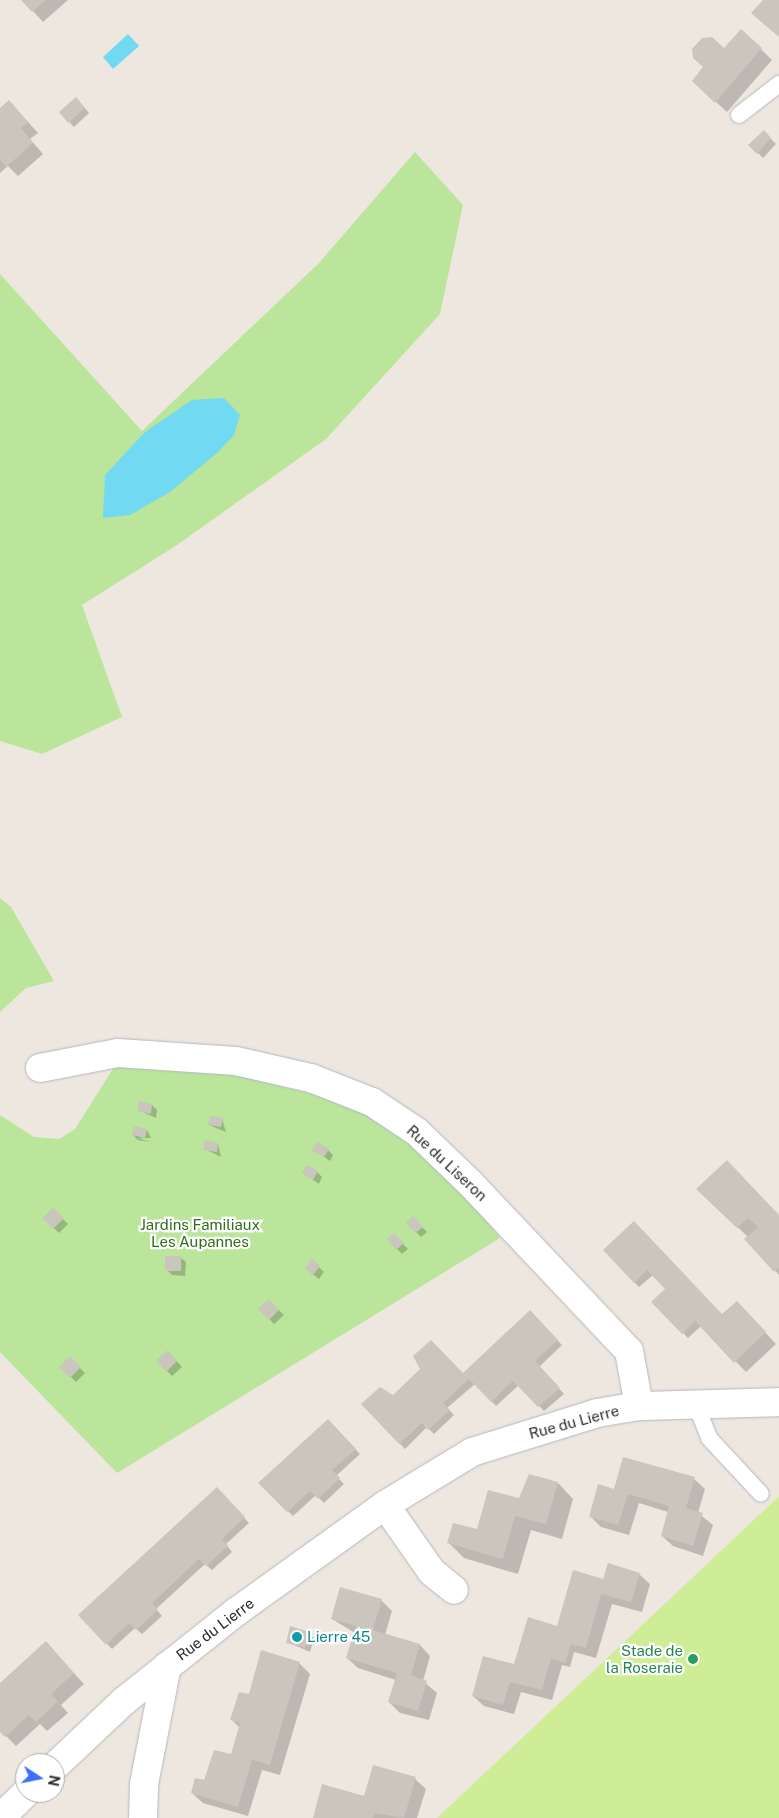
<!DOCTYPE html>
<html>
<head>
<meta charset="utf-8">
<style>
	body { margin:0 }
	#map { position:relative; width:779px; height:1818px; overflow:hidden; background:#eee7df; font-family:"Public Sans",sans-serif }
	div>[style] { position:absolute }
	[style*='--x'] { left:calc(var(--x)*1px); top:calc(var(--y)*1px); width:calc(var(--w)*1px); rotate:calc(var(--a)*1deg) }
	.green>* { inset:0; background:#bae59b }
	.pitch>* { inset:0; background:#cfed97 }
	.water>* { inset:0; background:#71d9f1 }
	.shadow>* { inset:0; background:#0003 }
	.building>* { inset:0; background:#cac5bd }
	.roads { filter:drop-shadow(0 0 1px #b3b7c0) drop-shadow(0 0 1px #b3b7c0) }
	.lane>* { height:16px; margin:-8px; padding:0 8px; transform-origin:8px; border-radius:8px; background:#fff }
	.street>* { height:28px; margin:-14px; padding:0 14px; transform-origin:14px; border-radius:14px; background:#fff }
	.dots>* { width:14px; height:14px; translate:-50% -50%; box-sizing:border-box; border:2px solid #fff; border-radius:50% }
	span { translate:-50% -50%; white-space:nowrap; text-align:center; line-height:1.15; -webkit-text-stroke:4.5px #fff; paint-order:stroke }
	.street-label { font-size:15px; color:#2d2d2d }
	.park-label { font-size:15px; color:#316d1a }
	.culture-label { font-size:15px; color:#0d838f }
	.left { translate:0 -50%; text-align:left }
	.leisure-label { font-size:15px; color:#27864d }
	.right { translate:-100% -50%; text-align:right }
	.north { position:absolute; left:15px; top:1753px; width:50px; height:50px; box-sizing:border-box; background:#fff; border:1px solid #ababab; border-radius:50%; rotate:101deg; font-size:14px; font-weight:700; line-height:20px; text-align:center; color:#2d2d2d }
	.north::after { content:''; display:block; margin:auto; width:18px; height:22px; background:#3d70fd; clip-path:polygon(50% 0,100% 100%,50% 72%,0 100%) }
</style>
</head>
<body>
<div id="map">
	<div class="green">
		<i style="clip-path:polygon(415px 152px,463px 205px,440px 314px,326px 439px,177px 545px,82px 605px,122px 717px,42px 754px,0 741px,0 274px,142px 431px,319px 263px)"></i>
		<i style="clip-path:polygon(0 898px,11px 907px,54px 981px,26px 988px,0 1012px)"></i>
		<i style="clip-path:polygon(116px 1064px,220px 1071px,352px 1104px,410px 1140px,462px 1189px,500px 1238px,117px 1473px,0 1352px,0 1115px,34px 1137px,59px 1139px,75px 1129px)"></i>
	</div>
	<div class="pitch">
		<i style="clip-path:polygon(779px 1496px,779px 1818px,437px 1818px,776px 1499px)"></i>
	</div>
	<div class="water">
		<i style="clip-path:polygon(128px 34px,139px 46px,113px 69px,103px 57px)"></i>
		<i style="clip-path:polygon(224px 398px,240px 415px,234px 435px,218px 452px,170px 492px,130px 515px,103px 518px,105px 475px,145px 432px,192px 400px)"></i>
	</div>
	<div class="shadow">
		<i style="clip-path:polygon(23px 0,68px 0,43px 22px)"></i>
		<i style="clip-path:polygon(742px 31px,772px 60px,727px 112px,704px 91px,724px 50px)"></i>
		<i style="clip-path:polygon(81px 104px,89px 113px,74px 127px,69px 122px)"></i>
		<i style="clip-path:polygon(0 110px,19px 112px,38px 133px,30px 139px,43px 154px,18px 176px,8px 166px,0 173px)"></i>
		<i style="clip-path:polygon(764px 132px,776px 144px,763px 158px,750px 145px)"></i>
		<i style="clip-path:polygon(152px 1105px,157px 1110px,156px 1118px,138px 1110px)"></i>
		<i style="clip-path:polygon(222px 1119px,226px 1132px,209px 1125px)"></i>
		<i style="clip-path:polygon(147px 1130px,151px 1138px,138px 1138px,150px 1142px,138px 1140px,133px 1135px)"></i>
		<i style="clip-path:polygon(218px 1144px,221px 1157px,205px 1149px)"></i>
		<i style="clip-path:polygon(314px 1150px,328px 1150px,333px 1155px,330px 1161px)"></i>
		<i style="clip-path:polygon(317px 1172px,322px 1177px,319px 1184px,303px 1173px)"></i>
		<i style="clip-path:polygon(708px 1199px,779px 1216px,779px 1275px,748px 1237px)"></i>
		<i style="clip-path:polygon(53px 1210px,68px 1224px,59px 1233px,44px 1218px)"></i>
		<i style="clip-path:polygon(413px 1218px,427px 1232px,421px 1237px,416px 1232px)"></i>
		<i style="clip-path:polygon(634px 1223px,722px 1316px,747px 1313px,776px 1344px,746px 1372px,701px 1326px,688px 1338px,653px 1302px,667px 1289px,653px 1275px,639px 1287px,605px 1250px)"></i>
		<i style="clip-path:polygon(394px 1235px,408px 1249px,402px 1254px,397px 1249px)"></i>
		<i style="clip-path:polygon(180px 1257px,186px 1262px,185px 1276px,172px 1275px,167px 1270px)"></i>
		<i style="clip-path:polygon(312px 1261px,324px 1272px,319px 1279px,311px 1273px)"></i>
		<i style="clip-path:polygon(269px 1301px,284px 1315px,274px 1324px,260px 1309px)"></i>
		<i style="clip-path:polygon(530px 1312px,562px 1345px,539px 1367px,564px 1394px,544px 1411px,519px 1385px,496px 1406px,475px 1384px,447px 1408px,454px 1415px,434px 1434px,427px 1427px,405px 1449px,363px 1404px,463px 1375px)"></i>
		<i style="clip-path:polygon(172px 1356px,182px 1367px,172px 1376px,167px 1371px)"></i>
		<i style="clip-path:polygon(70px 1358px,85px 1373px,76px 1382px,61px 1367px)"></i>
		<i style="clip-path:polygon(328px 1420px,360px 1454px,336px 1476px,344px 1484px,324px 1503px,316px 1495px,293px 1516px,260px 1483px)"></i>
		<i style="clip-path:polygon(694px 1479px,705px 1489px,698px 1513px,713px 1525px,703px 1556px,673px 1546px,662px 1536px,668px 1512px,639px 1503px,629px 1535px,601px 1527px,590px 1516px,615px 1490px)"></i>
		<i style="clip-path:polygon(558px 1483px,573px 1499px,562px 1539px,531px 1530px,518px 1574px,464px 1558px,449px 1543px,477px 1531px,519px 1500px)"></i>
		<i style="clip-path:polygon(217px 1489px,249px 1523px,226px 1544px,232px 1552px,212px 1570px,205px 1564px,156px 1609px,162px 1616px,142px 1634px,135px 1628px,112px 1649px,79px 1615px)"></i>
		<i style="clip-path:polygon(639px 1574px,650px 1584px,642px 1612px,612px 1604px,596px 1658px,574px 1652px,570px 1667px,562px 1665px,552px 1700px,521px 1692px,514px 1714px,484px 1706px,473px 1696px,515px 1666px,604px 1580px)"></i>
		<i style="clip-path:polygon(381px 1600px,392px 1611px,385px 1635px,420px 1645px,430px 1656px,423px 1681px,437px 1693px,429px 1720px,400px 1713px,389px 1702px,396px 1680px,358px 1668px,347px 1658px,355px 1633px,332px 1619px)"></i>
		<i style="clip-path:polygon(309px 1633px,314px 1638px,310px 1652px,287px 1642px)"></i>
		<i style="clip-path:polygon(56px 1654px,84px 1684px,61px 1705px,68px 1713px,47px 1731px,40px 1724px,16px 1746px,0 1730px,0 1685px)"></i>
		<i style="clip-path:polygon(299px 1663px,310px 1674px,280px 1775px,262px 1770px,248px 1816px,203px 1803px,192px 1793px,232px 1756px,240px 1728px,232px 1720px,249px 1695px)"></i>
		<i style="clip-path:polygon(415px 1779px,426px 1789px,417px 1818px,314px 1818px)"></i>
	</div>
	<div class="building">
		<i style="clip-path:polygon(21px 0,46px 0,32px 12px)"></i>
		<i style="clip-path:polygon(763px 0,779px 0,779px 37px,751px 13px)"></i>
		<i style="clip-path:polygon(741px 29px,762px 48px,715px 103px,692px 81px,703px 67px,693px 58px,692px 49px,702px 38px,712px 37px,724px 48px)"></i>
		<i style="clip-path:polygon(76px 97px,85px 108px,68px 123px,59px 112px)"></i>
		<i style="clip-path:polygon(9px 100px,28px 122px,21px 128px,33px 143px,6px 167px,0 160px,0 108px)"></i>
		<i style="clip-path:polygon(764px 130px,771px 138px,757px 154px,748px 145px)"></i>
		<i style="clip-path:polygon(139px 1101px,152px 1104px,151px 1114px,137px 1111px)"></i>
		<i style="clip-path:polygon(210px 1116px,223px 1118px,221px 1127px,208px 1125px)"></i>
		<i style="clip-path:polygon(134px 1126px,147px 1129px,145px 1138px,132px 1135px)"></i>
		<i style="clip-path:polygon(205px 1140px,218px 1143px,217px 1152px,203px 1150px)"></i>
		<i style="clip-path:polygon(317px 1142px,329px 1149px,324px 1157px,312px 1151px)"></i>
		<i style="clip-path:polygon(727px 1160px,779px 1215px,779px 1267px,774px 1272px,744px 1239px,758px 1227px,748px 1218px,737px 1228px,696px 1189px)"></i>
		<i style="clip-path:polygon(306px 1165px,318px 1171px,313px 1180px,302px 1173px)"></i>
		<i style="clip-path:polygon(53px 1208px,64px 1218px,53px 1229px,42px 1218px)"></i>
		<i style="clip-path:polygon(413px 1216px,423px 1227px,415px 1233px,406px 1223px)"></i>
		<i style="clip-path:polygon(634px 1221px,722px 1314px,737px 1301px,766px 1332px,734px 1363px,695px 1321px,682px 1334px,651px 1302px,665px 1289px,647px 1270px,634px 1283px,603px 1250px)"></i>
		<i style="clip-path:polygon(394px 1233px,404px 1243px,396px 1250px,387px 1239px)"></i>
		<i style="clip-path:polygon(165px 1256px,181px 1256px,181px 1271px,165px 1271px)"></i>
		<i style="clip-path:polygon(312px 1259px,320px 1266px,313px 1275px,305px 1268px)"></i>
		<i style="clip-path:polygon(269px 1299px,279px 1310px,269px 1320px,258px 1309px)"></i>
		<i style="clip-path:polygon(530px 1310px,558px 1340px,535px 1361px,560px 1388px,538px 1407px,513px 1381px,491px 1402px,469px 1379px,443px 1403px,450px 1410px,428px 1430px,422px 1423px,399px 1444px,361px 1404px,380px 1387px,393px 1395px,420px 1369px,413px 1356px,431px 1340px,463px 1373px)"></i>
		<i style="clip-path:polygon(168px 1350px,177px 1361px,166px 1372px,156px 1360px)"></i>
		<i style="clip-path:polygon(70px 1356px,81px 1367px,70px 1378px,59px 1367px)"></i>
		<i style="clip-path:polygon(328px 1419px,356px 1449px,332px 1470px,340px 1478px,318px 1499px,310px 1491px,287px 1512px,258px 1483px)"></i>
		<i style="clip-path:polygon(623px 1457px,695px 1477px,686px 1508px,703px 1513px,693px 1546px,661px 1536px,669px 1506px,628px 1494px,618px 1525px,589px 1517px,598px 1484px,614px 1489px)"></i>
		<i style="clip-path:polygon(529px 1474px,558px 1482px,546px 1524px,515px 1516px,503px 1559px,447px 1543px,453px 1523px,477px 1529px,488px 1490px,519px 1498px)"></i>
		<i style="clip-path:polygon(217px 1487px,245px 1517px,222px 1539px,228px 1546px,206px 1566px,199px 1559px,152px 1603px,158px 1610px,136px 1630px,129px 1623px,106px 1645px,78px 1615px)"></i>
		<i style="clip-path:polygon(608px 1563px,640px 1573px,631px 1602px,601px 1594px,586px 1648px,571px 1644px,565px 1663px,551px 1658px,542px 1690px,510px 1682px,503px 1705px,472px 1696px,483px 1656px,514px 1664px,528px 1617px,557px 1626px,573px 1570px,603px 1579px)"></i>
		<i style="clip-path:polygon(340px 1587px,382px 1599px,373px 1630px,420px 1644px,411px 1675px,427px 1681px,418px 1711px,388px 1702px,397px 1673px,346px 1658px,356px 1626px,331px 1619px)"></i>
		<i style="clip-path:polygon(290px 1626px,309px 1632px,305px 1648px,286px 1643px)"></i>
		<i style="clip-path:polygon(46px 1641px,74px 1673px,51px 1694px,58px 1701px,36px 1722px,29px 1715px,5px 1737px,0 1732px,0 1683px)"></i>
		<i style="clip-path:polygon(261px 1650px,300px 1662px,270px 1765px,252px 1760px,238px 1807px,191px 1793px,195px 1778px,204px 1780px,214px 1750px,231px 1754px,240px 1723px,230px 1720px,239px 1692px,249px 1694px)"></i>
		<i style="clip-path:polygon(373px 1765px,416px 1777px,404px 1818px,375px 1813px,373px 1818px,313px 1818px,322px 1784px,364px 1796px)"></i>
	</div>
	<div class="roads">
		<div class="lane">
			<i style="--x:739;--y:115;--w:51;--a:-37.8"></i>
			<i style="--x:696;--y:1405;--w:35;--a:68"></i>
			<i style="--x:709;--y:1438;--w:76;--a:47.1"></i>
		</div>
		<div class="street">
			<i style="--x:40;--y:1068;--w:79;--a:-10.9"></i>
			<i style="--x:118;--y:1053;--w:118;--a:3.9"></i>
			<i style="--x:236;--y:1061;--w:77;--a:12.8"></i>
			<i style="--x:311;--y:1078;--w:66;--a:21.5"></i>
			<i style="--x:372;--y:1102;--w:54;--a:33.7"></i>
			<i style="--x:417;--y:1132;--w:74;--a:43.9"></i>
			<i style="--x:470;--y:1183;--w:231;--a:46.6"></i>
			<i style="--x:629;--y:1351;--w:56;--a:79.7"></i>
			<i style="--x:385;--y:1505;--w:82;--a:55"></i>
			<i style="--x:432;--y:1572;--w:28;--a:39"></i>
			<i style="--x:55;--y:1766;--w:95;--a:-43.3"></i>
			<i style="--x:124;--y:1701;--w:143;--a:-38.5"></i>
			<i style="--x:236;--y:1612;--w:183;--a:-35.7"></i>
			<i style="--x:385;--y:1505;--w:102;--a:-31.3"></i>
			<i style="--x:472;--y:1452;--w:131;--a:-17.3"></i>
			<i style="--x:597;--y:1413;--w:43;--a:-9.5"></i>
			<i style="--x:639;--y:1406;--w:140;--a:-1.6"></i>
			<i style="--x:0;--y:1818;--w:36;--a:-44"></i>
			<i style="--x:143;--y:1818;--w:34;--a:-88"></i>
			<i style="--x:144;--y:1784;--w:120;--a:-79"></i>
		</div>
	</div>
	<div class="dots">
		<i style="left:297px;top:1637px;background:#0f9aa8"></i>
		<i style="left:693px;top:1659px;background:#2e9e5b"></i>
	</div>
	<div class="street-label">
		<span style="left:447px;top:1163px;rotate:43deg">Rue du Liseron</span>
		<span style="left:574px;top:1422px;rotate:-15deg">Rue du Lierre</span>
		<span style="left:215px;top:1629px;rotate:-37deg">Rue du Lierre</span>
	</div>
	<div class="park-label">
		<span style="left:200px;top:1233px">Jardins Familiaux<br>Les Aupannes</span>
	</div>
	<div class="culture-label">
		<span class="left" style="left:307px;top:1637px">Lierre 45</span>
	</div>
	<div class="leisure-label">
		<span class="right" style="left:683px;top:1659px">Stade de<br>la Roseraie</span>
	</div>
	<div class="north">N</div>
</div>
</body>
</html>
